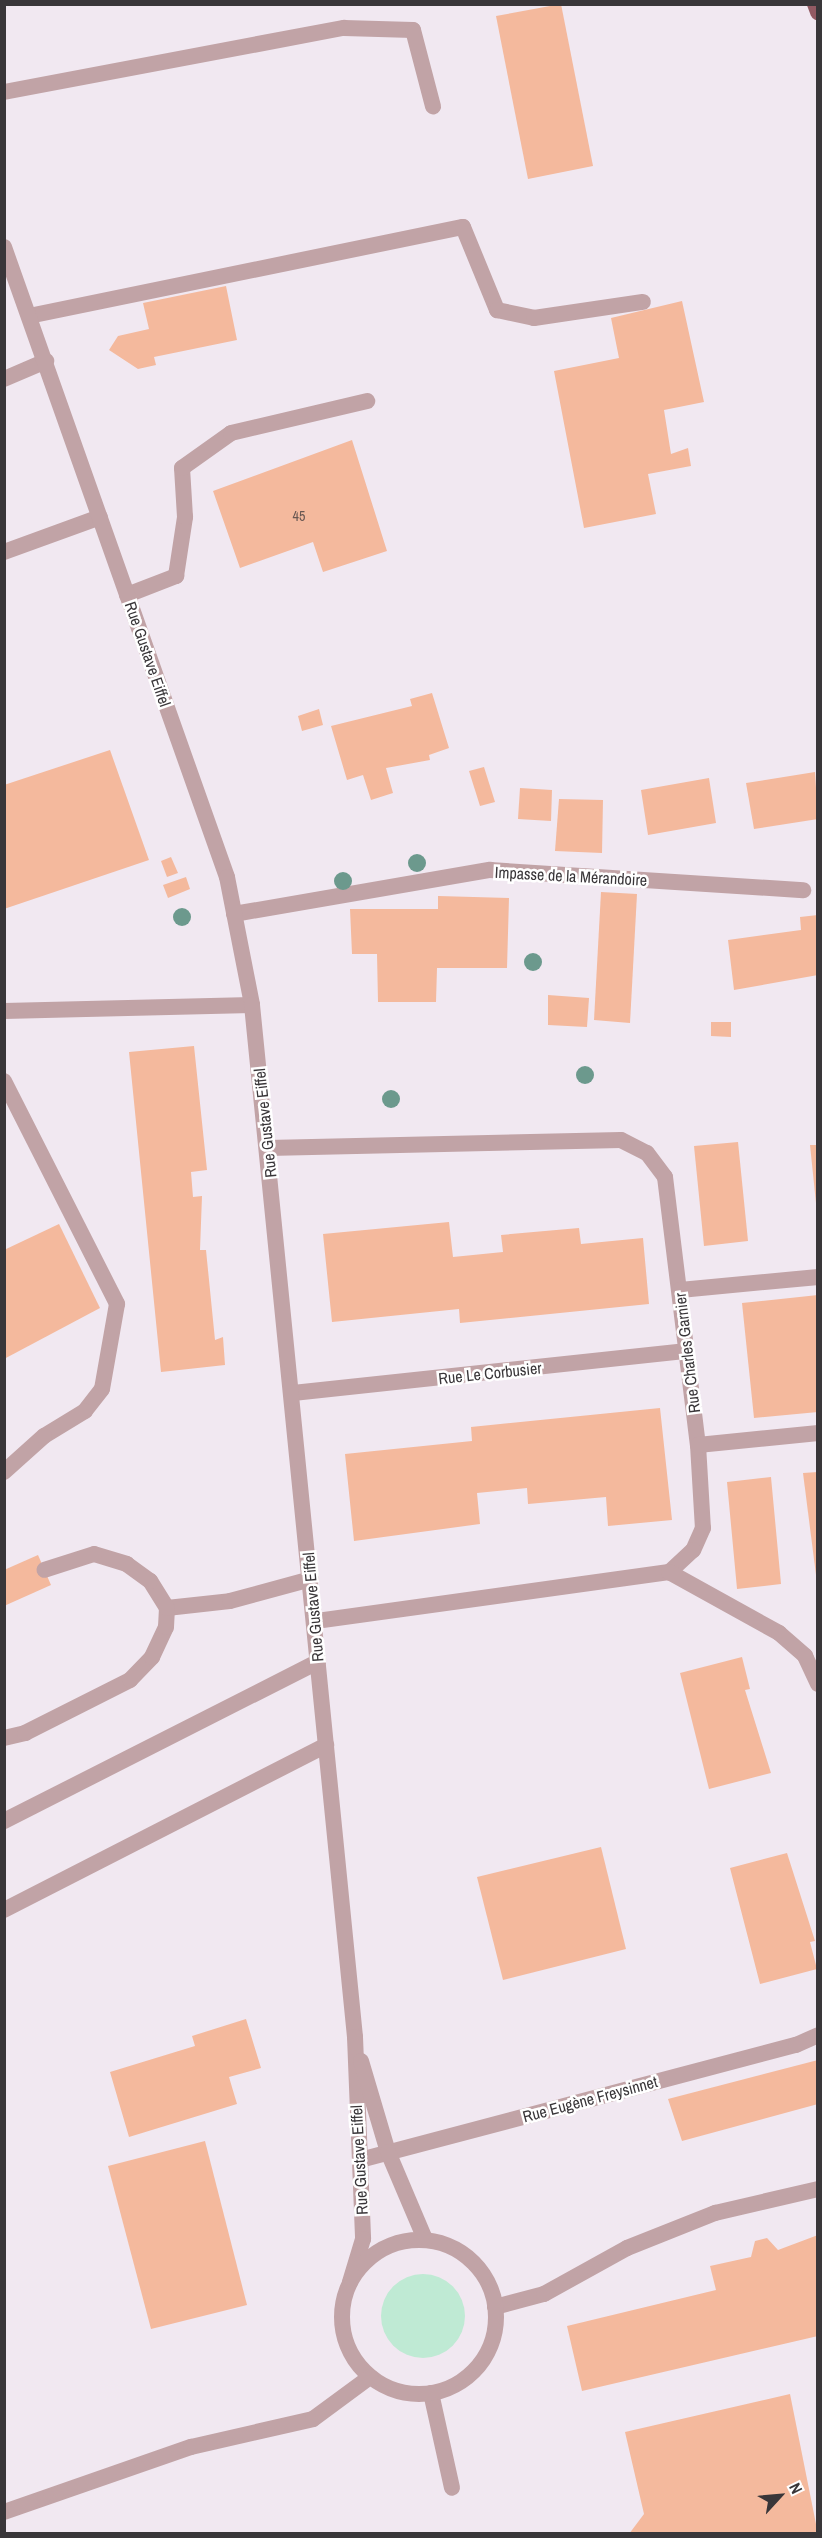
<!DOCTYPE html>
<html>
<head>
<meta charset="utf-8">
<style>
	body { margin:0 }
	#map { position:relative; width:822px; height:2538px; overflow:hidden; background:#f1e8f1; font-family:"Archivo Narrow",sans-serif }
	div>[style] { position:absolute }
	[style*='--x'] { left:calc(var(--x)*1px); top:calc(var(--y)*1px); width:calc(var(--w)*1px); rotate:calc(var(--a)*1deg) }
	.green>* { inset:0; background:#bfead4 }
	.round { border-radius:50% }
	.building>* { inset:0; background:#f4b99d }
	.service>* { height:16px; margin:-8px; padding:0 8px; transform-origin:8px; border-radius:8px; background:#c1a3a6 }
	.minor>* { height:16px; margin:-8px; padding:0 8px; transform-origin:8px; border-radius:8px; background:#c1a3a6 }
	.tertiary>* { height:16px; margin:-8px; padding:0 8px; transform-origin:8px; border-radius:8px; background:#c1a3a6 }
	.tertiary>.ring { margin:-8px; padding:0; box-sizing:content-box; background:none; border:16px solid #c1a3a6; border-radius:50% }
	.trunk>* { height:16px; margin:-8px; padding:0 8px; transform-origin:8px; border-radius:8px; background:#925a63 }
	.trees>* { width:18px; height:18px; margin:-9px; border-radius:50%; background:#6c998d }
	span { translate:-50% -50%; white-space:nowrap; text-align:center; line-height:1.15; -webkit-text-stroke:5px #fff; paint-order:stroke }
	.number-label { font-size:14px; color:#685752 }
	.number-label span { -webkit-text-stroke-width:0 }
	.street-label { font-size:16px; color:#393639 }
	.frame { position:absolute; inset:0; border:6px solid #393639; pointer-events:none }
	.north { position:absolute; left:750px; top:2466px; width:60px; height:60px; -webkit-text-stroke:4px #fff; paint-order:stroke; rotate:64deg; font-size:16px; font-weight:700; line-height:24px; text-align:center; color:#393639 }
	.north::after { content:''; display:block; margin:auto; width:21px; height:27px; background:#393639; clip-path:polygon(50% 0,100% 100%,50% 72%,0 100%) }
</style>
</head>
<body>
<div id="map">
	<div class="green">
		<i class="round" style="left:381px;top:2274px;width:84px;height:84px"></i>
	</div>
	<div class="building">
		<i style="clip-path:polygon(561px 4px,593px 166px,528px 179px,496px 16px)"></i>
		<i style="clip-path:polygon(226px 286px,237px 340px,154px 357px,156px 365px,138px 369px,109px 350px,118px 336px,149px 329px,143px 303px)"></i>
		<i style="clip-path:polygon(682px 301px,704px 402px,664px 410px,671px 454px,688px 448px,691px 466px,648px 474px,656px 514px,584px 528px,554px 371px,619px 358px,611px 318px)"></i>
		<i style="clip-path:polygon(352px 440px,387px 551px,323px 572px,313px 542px,240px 568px,213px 491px)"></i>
		<i style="clip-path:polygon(432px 693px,449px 748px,429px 755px,430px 760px,386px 768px,393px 793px,371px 800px,363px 775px,347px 780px,331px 726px,412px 706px,410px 699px)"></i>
		<i style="clip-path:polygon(319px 709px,323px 725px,302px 731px,298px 716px)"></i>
		<i style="clip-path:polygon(110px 750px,149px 860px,4px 909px,4px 785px)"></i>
		<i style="clip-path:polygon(484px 767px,495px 802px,480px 806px,469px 771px)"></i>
		<i style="clip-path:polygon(815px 772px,818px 819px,754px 829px,746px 783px)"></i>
		<i style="clip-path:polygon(709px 778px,716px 823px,648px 835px,641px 790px)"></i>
		<i style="clip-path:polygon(520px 788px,552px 790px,551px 821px,518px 819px)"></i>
		<i style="clip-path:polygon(559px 799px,603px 800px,602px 853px,555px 851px)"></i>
		<i style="clip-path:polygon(171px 857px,178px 873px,167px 877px,161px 861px)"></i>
		<i style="clip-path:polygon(186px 877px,190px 889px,168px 898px,163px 885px)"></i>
		<i style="clip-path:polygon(601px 892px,637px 894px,630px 1023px,594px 1020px)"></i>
		<i style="clip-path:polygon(438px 896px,509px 898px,507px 968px,437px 968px,436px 1002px,378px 1002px,377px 954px,352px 954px,350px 909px,438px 909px)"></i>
		<i style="clip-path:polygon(818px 915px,818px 975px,734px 990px,728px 940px,801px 930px,800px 917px)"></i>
		<i style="clip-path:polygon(548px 995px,589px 998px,587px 1027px,548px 1025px)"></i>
		<i style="clip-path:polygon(711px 1022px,731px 1022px,731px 1037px,711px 1036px)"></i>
		<i style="clip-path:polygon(194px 1046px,207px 1170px,191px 1172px,193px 1197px,202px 1196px,200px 1250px,206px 1250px,215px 1340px,223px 1337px,225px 1365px,161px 1372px,129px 1052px)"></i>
		<i style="clip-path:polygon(738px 1142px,748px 1241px,704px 1246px,694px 1146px)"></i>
		<i style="clip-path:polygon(810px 1145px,818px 1145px,818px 1203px,816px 1203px)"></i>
		<i style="clip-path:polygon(449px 1222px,453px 1257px,503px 1252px,501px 1235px,579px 1228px,581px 1244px,643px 1238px,649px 1304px,460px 1323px,459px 1309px,332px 1322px,323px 1234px)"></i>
		<i style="clip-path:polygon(59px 1224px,100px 1308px,4px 1359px,4px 1250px)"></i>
		<i style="clip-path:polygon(818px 1295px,818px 1412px,754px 1418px,742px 1303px)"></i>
		<i style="clip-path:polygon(660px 1408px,672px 1520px,608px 1526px,606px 1497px,528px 1504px,527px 1488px,477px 1493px,480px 1524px,354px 1541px,345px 1454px,472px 1441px,471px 1427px)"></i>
		<i style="clip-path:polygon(818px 1472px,818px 1575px,816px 1575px,803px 1473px)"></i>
		<i style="clip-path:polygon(771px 1477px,781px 1584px,737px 1589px,727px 1482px)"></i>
		<i style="clip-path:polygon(38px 1555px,51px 1585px,4px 1606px,4px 1570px)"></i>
		<i style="clip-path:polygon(742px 1657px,750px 1689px,745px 1690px,771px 1773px,709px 1789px,680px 1673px)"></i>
		<i style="clip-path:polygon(601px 1847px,626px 1949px,503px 1980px,477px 1877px)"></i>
		<i style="clip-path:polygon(787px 1853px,815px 1941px,810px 1942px,817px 1969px,760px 1984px,730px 1868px)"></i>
		<i style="clip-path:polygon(246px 2019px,261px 2068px,229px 2077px,237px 2104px,129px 2137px,110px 2072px,195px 2046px,192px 2036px)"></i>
		<i style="clip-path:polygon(818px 2060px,818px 2104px,682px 2141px,668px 2099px)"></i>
		<i style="clip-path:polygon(205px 2141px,247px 2305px,151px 2329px,108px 2166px)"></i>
		<i style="clip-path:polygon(818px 2235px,818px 2336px,582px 2391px,567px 2326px,716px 2290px,710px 2266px,751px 2257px,755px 2241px,767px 2238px,778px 2250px)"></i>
		<i style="clip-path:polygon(790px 2394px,818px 2534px,629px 2534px,644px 2514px,625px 2432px)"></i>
	</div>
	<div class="service">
		<i style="--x:4;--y:92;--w:346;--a:-10.7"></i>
		<i style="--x:344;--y:28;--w:69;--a:1.7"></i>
		<i style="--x:413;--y:30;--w:79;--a:75.3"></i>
		<i style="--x:29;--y:316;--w:443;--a:-11.6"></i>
		<i style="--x:463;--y:227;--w:90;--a:67.7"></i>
		<i style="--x:497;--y:310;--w:38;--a:12"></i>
		<i style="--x:534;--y:318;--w:110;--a:-8.4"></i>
		<i style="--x:4;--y:379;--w:46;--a:-23.2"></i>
		<i style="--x:127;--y:595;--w:53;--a:-21.2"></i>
		<i style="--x:176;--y:576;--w:60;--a:-81.3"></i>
		<i style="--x:185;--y:517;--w:49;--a:-93.5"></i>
		<i style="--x:182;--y:468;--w:60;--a:-35.5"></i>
		<i style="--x:231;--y:433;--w:140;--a:-13.2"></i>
		<i style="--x:234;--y:914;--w:260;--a:-9.8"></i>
		<i style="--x:490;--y:870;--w:314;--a:3.7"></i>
		<i style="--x:4;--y:1011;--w:248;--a:-1.4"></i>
		<i style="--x:4;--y:1081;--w:250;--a:63.1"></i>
		<i style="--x:117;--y:1304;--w:86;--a:100"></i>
		<i style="--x:102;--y:1389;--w:28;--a:128"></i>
		<i style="--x:85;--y:1411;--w:48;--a:148.6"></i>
		<i style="--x:44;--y:1436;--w:54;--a:138"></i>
		<i style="--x:167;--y:1608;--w:63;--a:-6.3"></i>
		<i style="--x:230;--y:1601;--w:84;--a:-15.2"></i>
		<i style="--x:4;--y:1738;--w:22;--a:-13"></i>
		<i style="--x:25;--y:1733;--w:118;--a:-26.8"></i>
		<i style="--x:130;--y:1680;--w:32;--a:-46"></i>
		<i style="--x:152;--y:1657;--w:33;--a:-65"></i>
		<i style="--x:166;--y:1627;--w:19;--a:-87"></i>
		<i style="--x:167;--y:1608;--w:32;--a:-122"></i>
		<i style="--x:150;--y:1581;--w:29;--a:-144"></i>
		<i style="--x:127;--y:1564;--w:34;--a:-163"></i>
		<i style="--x:94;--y:1554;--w:52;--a:162.3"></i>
		<i style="--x:4;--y:1821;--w:352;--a:-26.9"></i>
		<i style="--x:4;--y:1910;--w:362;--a:-27.1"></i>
		<i style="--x:495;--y:2307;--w:51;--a:-14.9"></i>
		<i style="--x:544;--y:2294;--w:95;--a:-29"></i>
		<i style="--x:627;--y:2248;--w:95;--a:-21.7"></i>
		<i style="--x:715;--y:2213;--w:106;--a:-13.1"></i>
		<i style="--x:431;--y:2393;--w:97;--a:77.5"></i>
	</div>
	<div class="minor">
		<i style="--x:4;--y:552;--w:102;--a:-20"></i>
		<i style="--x:268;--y:1148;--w:353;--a:-1.3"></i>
		<i style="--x:621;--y:1140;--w:29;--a:27"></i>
		<i style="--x:647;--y:1153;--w:30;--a:53"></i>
		<i style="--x:665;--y:1177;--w:270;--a:83"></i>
		<i style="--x:698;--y:1445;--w:83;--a:86.6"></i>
		<i style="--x:703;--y:1528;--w:24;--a:114"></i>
		<i style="--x:693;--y:1550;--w:33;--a:137"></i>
		<i style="--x:669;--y:1572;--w:357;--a:172.1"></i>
		<i style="--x:680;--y:1290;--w:139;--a:-5.4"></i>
		<i style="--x:293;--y:1393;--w:396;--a:-6.1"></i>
		<i style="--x:698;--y:1445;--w:121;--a:-5.7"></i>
		<i style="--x:669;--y:1572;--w:126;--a:29"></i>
		<i style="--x:779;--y:1633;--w:35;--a:41"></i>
		<i style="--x:805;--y:1656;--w:31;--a:65"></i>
		<i style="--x:360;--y:2160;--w:451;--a:-14.8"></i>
		<i style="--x:796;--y:2045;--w:24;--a:-24"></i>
	</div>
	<div class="tertiary">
		<i style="--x:4;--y:247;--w:668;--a:70.51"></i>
		<i style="--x:227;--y:877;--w:130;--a:78.9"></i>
		<i style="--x:252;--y:1005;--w:1037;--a:84.3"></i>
		<i style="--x:355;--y:2037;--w:202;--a:87.7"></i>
		<i style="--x:363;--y:2239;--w:45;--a:106.8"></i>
		<i style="--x:361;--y:2061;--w:95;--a:73.5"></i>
		<i style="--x:388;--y:2152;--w:95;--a:67"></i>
		<i class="ring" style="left:342px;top:2240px;width:138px;height:138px"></i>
		<i style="--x:4;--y:2512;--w:198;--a:-19.2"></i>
		<i style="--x:191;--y:2447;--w:125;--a:-12.9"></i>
		<i style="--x:313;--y:2419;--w:71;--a:-36.4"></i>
	</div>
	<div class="trunk">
		<i style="--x:815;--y:4;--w:9;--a:69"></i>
	</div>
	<div class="trees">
		<i style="left:417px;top:863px"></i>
		<i style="left:343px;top:881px"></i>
		<i style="left:182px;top:917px"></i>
		<i style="left:533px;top:962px"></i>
		<i style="left:585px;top:1075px"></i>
		<i style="left:391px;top:1099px"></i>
	</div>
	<div class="number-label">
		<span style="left:299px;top:516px">45</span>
	</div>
	<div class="street-label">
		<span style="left:148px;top:654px;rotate:71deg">Rue Gustave Eiffel</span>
		<span style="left:571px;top:876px;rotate:3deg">Impasse de la Mérandoire</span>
		<span style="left:265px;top:1123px;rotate:-96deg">Rue Gustave Eiffel</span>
		<span style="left:687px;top:1353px;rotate:-97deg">Rue Charles Garnier</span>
		<span style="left:490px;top:1373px;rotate:-6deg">Rue Le Corbusier</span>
		<span style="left:313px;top:1607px;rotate:-95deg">Rue Gustave Eiffel</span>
		<span style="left:590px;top:2099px;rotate:-15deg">Rue Eugène Freysinnet</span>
		<span style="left:359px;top:2160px;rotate:-93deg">Rue Gustave Eiffel</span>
	</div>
	<div class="frame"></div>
	<div class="north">N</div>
</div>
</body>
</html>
